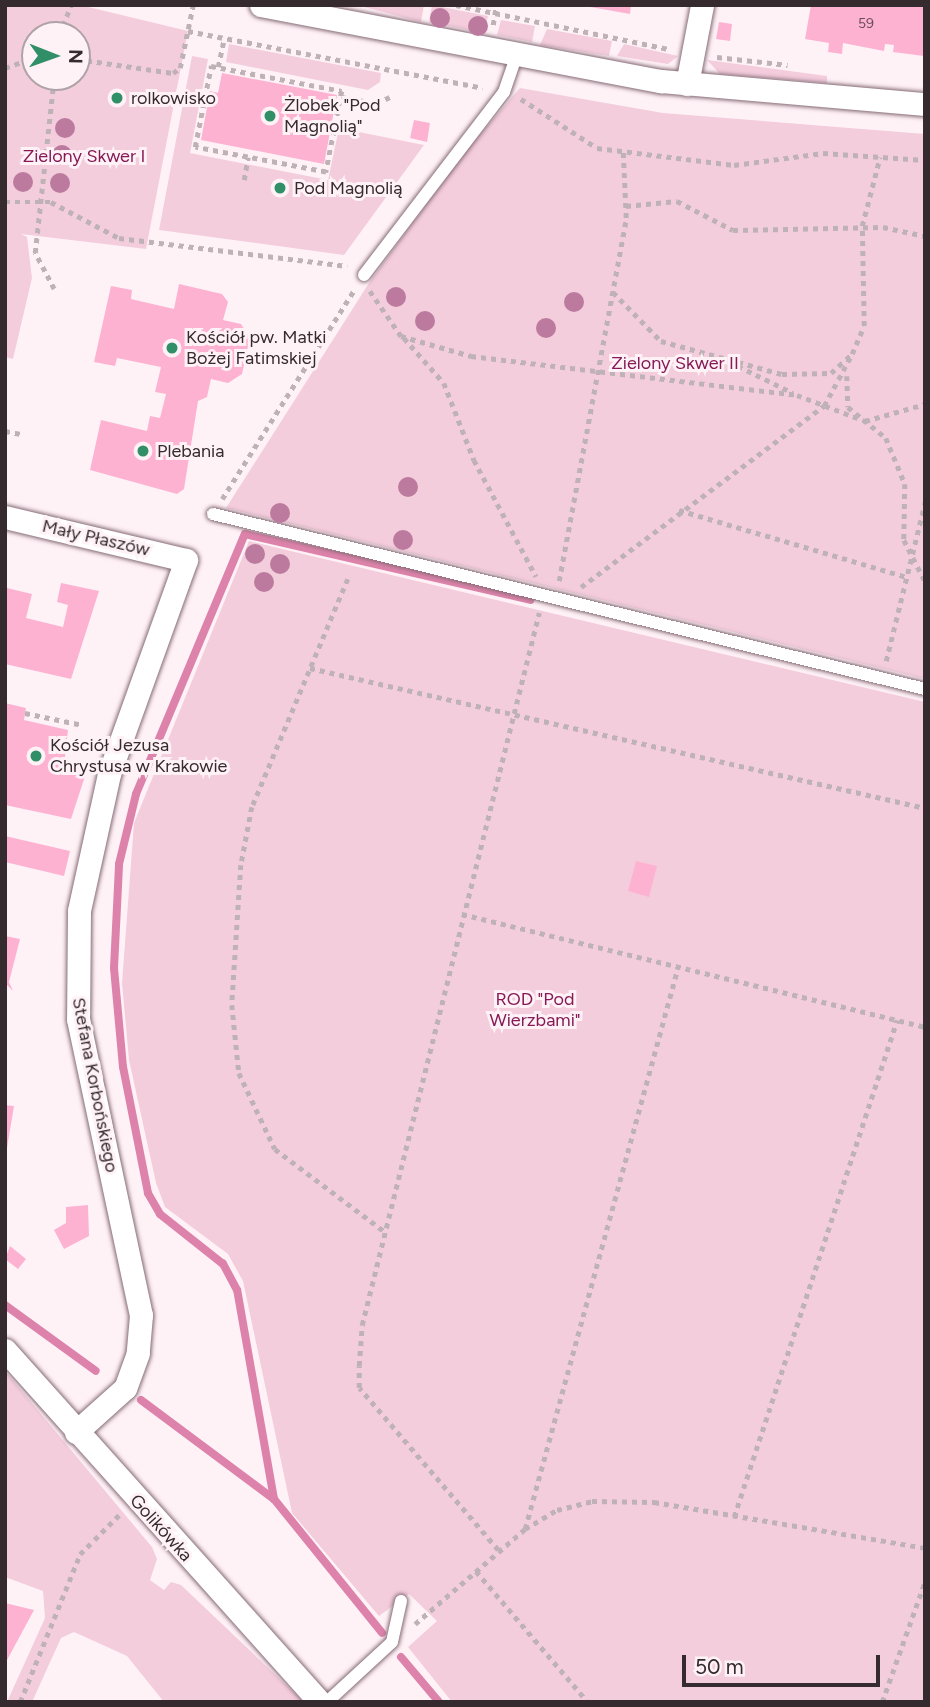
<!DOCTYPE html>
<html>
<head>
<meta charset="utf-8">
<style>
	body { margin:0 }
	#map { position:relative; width:930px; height:1707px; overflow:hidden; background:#fff2f7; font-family:Figtree,sans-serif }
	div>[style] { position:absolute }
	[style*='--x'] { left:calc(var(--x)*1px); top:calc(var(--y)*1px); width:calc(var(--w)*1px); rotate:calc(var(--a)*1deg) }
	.green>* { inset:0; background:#f4cddd }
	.stream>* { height:8px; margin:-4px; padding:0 4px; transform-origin:4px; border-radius:4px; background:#dd83ab }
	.building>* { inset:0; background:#feb2d2 }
	.path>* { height:4.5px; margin-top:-2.25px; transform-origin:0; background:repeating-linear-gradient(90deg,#bfb2b7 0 5px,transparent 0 10px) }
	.roads { filter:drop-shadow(0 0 2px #866b76) drop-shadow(0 0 2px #866b76) }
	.service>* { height:12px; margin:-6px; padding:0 6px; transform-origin:6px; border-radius:6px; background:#fff }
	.minor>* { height:23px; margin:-11.5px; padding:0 11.5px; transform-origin:11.5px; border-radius:11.5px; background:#fff }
	.trees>* { width:20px; height:20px; margin:-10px; border-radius:50%; background:#bc7b9e }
	.dots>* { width:19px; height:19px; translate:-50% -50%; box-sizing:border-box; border:4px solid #fff2f7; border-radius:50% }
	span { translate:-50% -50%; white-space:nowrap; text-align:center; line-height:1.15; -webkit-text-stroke:6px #fff2f7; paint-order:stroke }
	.number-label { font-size:14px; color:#674c57 }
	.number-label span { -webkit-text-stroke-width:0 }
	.poi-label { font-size:18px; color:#352a2e }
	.left { translate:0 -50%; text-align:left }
	.park-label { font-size:18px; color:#851a55 }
	.street-label { font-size:18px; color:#352a2e }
	.frame { position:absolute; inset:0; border:7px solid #352a2e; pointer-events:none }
	.north { position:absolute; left:21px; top:21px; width:70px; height:70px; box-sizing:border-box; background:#fff2f7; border:2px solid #aea2a7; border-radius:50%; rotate:91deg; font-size:19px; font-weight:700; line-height:28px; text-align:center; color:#352a2e }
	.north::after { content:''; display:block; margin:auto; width:24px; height:32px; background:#318f68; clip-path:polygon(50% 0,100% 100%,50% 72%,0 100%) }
	.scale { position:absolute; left:682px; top:1655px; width:198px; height:32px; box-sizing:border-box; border:4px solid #352a2e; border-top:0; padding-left:9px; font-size:21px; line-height:24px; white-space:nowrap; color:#352a2e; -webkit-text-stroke:5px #fff2f7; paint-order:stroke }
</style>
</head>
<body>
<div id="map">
	<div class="green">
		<i style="clip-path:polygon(evenodd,5px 5px,80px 5px,188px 31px,146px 249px,21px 234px,27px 237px,32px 278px,13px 359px,5px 357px,5px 5px,35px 35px,77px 35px,77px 77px,35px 77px,35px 35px)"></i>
		<i style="clip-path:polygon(357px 5px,424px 5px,421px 22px)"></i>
		<i style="clip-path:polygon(432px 5px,488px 16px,484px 33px,429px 22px)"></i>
		<i style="clip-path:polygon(501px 20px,535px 26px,532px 42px,497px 35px)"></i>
		<i style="clip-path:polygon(547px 29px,612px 41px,609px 56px,540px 45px)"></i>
		<i style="clip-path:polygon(229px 44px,381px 73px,380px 82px,368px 90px,226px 62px)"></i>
		<i style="clip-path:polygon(624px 44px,678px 56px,668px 64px,617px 56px)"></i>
		<i style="clip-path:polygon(192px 56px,208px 59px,190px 153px,328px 180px,339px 128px,424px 145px,344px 255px,159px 230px)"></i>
		<i style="clip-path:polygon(707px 60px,827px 76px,827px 83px,720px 74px)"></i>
		<i style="clip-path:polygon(520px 88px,663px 113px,925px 134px,925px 679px,226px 508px,369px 283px,459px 159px)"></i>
		<i style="clip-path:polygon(249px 541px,925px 702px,925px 1702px,452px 1702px,408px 1647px,437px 1621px,409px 1594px,379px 1616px,292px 1513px,243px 1281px,228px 1254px,165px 1207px,156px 1183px,129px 1060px,122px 983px,134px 823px)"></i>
		<i style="clip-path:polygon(5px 1371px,152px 1547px,157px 1559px,150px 1580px,164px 1590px,171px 1582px,181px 1585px,304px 1702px,164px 1702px,127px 1656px,74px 1632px,61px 1638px,32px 1702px,7px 1702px,45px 1618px,43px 1591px,5px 1577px)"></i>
	</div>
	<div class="stream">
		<i style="--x:5;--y:1305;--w:112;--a:36"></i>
		<i style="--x:141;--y:1400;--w:166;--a:36.7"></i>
		<i style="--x:274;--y:1499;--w:172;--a:51.1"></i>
		<i style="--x:274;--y:1499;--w:212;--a:-100"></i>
		<i style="--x:237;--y:1290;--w:30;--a:-118"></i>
		<i style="--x:223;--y:1264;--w:80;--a:-141.6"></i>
		<i style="--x:160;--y:1214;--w:24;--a:-120"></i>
		<i style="--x:148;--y:1193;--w:128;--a:-101.2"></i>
		<i style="--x:123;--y:1067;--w:99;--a:-95.2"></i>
		<i style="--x:114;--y:968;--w:104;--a:-87.2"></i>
		<i style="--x:119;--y:864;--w:72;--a:-76.3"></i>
		<i style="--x:136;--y:794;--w:282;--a:-67.3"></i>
		<i style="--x:245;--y:534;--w:293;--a:13"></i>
		<i style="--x:401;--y:1657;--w:59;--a:49.8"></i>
	</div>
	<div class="building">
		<i style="clip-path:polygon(579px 5px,631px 5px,630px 14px)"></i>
		<i style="clip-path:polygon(811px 5px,925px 5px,924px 56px,893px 52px,894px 45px,885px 44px,884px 51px,843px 43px,842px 54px,828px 52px,829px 43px,805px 39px)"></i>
		<i style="clip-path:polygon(719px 22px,732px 24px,730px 41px,716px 39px)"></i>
		<i style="clip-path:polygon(222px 73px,337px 95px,324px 164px,201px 140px,210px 91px,218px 93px)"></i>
		<i style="clip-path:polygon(414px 120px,430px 123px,427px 142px,410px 138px)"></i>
		<i style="clip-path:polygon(179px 284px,222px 294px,228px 302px,223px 320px,241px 324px,250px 338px,242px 374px,228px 383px,211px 379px,207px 397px,198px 401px,184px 489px,177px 494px,90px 470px,101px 420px,147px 431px,150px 416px,160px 418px,166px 394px,155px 392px,161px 367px,117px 358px,115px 366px,94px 362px,111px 286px,132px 290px,131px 299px,174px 309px)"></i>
		<i style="clip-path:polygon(61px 583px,99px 591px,71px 679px,5px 664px,7px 588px,32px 594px,26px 618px,63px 627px,68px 605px,57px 602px)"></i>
		<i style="clip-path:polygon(5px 703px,26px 708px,24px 720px,68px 730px,64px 766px,87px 770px,71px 819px,5px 805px)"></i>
		<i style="clip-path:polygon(5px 836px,70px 851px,64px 876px,5px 862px)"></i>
		<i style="clip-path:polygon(636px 861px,657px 866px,649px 897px,628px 891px)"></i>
		<i style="clip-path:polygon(5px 936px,20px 939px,9px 982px,13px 991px,5px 983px)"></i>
		<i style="clip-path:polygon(5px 1105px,14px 1106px,7px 1148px,5px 1148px)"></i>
		<i style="clip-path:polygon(88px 1205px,89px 1236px,64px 1249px,54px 1230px,66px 1223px,66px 1207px)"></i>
		<i style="clip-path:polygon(10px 1246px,26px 1259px,18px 1269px,5px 1259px)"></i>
		<i style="clip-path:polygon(5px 1603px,34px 1610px,6px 1662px,5px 1662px)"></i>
	</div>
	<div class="path">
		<i style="--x:456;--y:5;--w:217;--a:11.7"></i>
		<i style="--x:493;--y:25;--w:20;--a:-81"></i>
		<i style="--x:188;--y:31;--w:300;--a:10.9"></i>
		<i style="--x:59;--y:35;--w:32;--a:-68"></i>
		<i style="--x:717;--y:57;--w:71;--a:6.4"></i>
		<i style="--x:77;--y:59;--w:97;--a:8.3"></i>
		<i style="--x:173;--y:73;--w:9;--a:-36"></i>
		<i style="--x:180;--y:68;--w:64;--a:-78.3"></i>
		<i style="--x:211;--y:66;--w:133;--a:10.8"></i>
		<i style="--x:342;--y:91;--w:83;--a:101.2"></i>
		<i style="--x:326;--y:172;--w:133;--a:-169.2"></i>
		<i style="--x:195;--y:147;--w:83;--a:-78.8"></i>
		<i style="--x:218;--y:67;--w:30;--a:-78"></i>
		<i style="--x:5;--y:68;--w:32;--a:-20"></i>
		<i style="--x:341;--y:97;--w:36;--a:10"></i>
		<i style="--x:376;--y:103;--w:15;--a:-23"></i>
		<i style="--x:521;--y:99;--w:90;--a:32.8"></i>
		<i style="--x:597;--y:148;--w:138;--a:7.1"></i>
		<i style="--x:734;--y:165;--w:90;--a:-7.7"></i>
		<i style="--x:823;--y:153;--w:102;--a:3.9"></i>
		<i style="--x:244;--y:180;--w:23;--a:-80"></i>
		<i style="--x:5;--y:202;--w:46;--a:0"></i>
		<i style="--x:51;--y:202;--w:77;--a:27.9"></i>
		<i style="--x:119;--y:238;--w:230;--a:7"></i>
		<i style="--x:626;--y:206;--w:51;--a:-5.6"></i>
		<i style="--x:677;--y:201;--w:63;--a:27.4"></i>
		<i style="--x:733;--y:230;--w:150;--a:-1.1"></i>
		<i style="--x:883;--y:227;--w:43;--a:12.1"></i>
		<i style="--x:54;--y:289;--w:41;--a:-117.8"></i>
		<i style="--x:35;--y:253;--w:177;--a:-83.8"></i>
		<i style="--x:370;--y:291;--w:55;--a:55.4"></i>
		<i style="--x:401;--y:336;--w:73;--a:15.9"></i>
		<i style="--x:471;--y:356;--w:328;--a:6.8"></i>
		<i style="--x:797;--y:395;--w:73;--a:20.9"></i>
		<i style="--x:865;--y:421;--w:62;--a:-15.8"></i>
		<i style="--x:613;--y:292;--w:69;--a:45.6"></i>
		<i style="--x:661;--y:341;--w:125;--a:15.3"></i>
		<i style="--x:782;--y:374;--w:49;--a:-1.2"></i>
		<i style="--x:831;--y:373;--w:28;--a:-42"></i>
		<i style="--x:852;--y:354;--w:30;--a:-67"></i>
		<i style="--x:864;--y:326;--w:100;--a:-91.1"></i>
		<i style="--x:862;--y:226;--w:71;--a:-75.4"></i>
		<i style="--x:404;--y:338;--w:60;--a:48.4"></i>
		<i style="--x:444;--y:383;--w:83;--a:68.7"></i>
		<i style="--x:474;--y:460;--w:132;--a:61.9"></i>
		<i style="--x:738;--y:366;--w:61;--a:26.1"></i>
		<i style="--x:847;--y:376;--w:31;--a:88"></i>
		<i style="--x:848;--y:407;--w:49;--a:39.2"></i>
		<i style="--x:886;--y:438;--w:50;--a:67.6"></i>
		<i style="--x:905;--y:484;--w:56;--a:91"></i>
		<i style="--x:904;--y:540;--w:46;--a:62.9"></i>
		<i style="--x:5;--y:431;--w:16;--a:11"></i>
		<i style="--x:222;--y:499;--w:247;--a:-57.7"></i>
		<i style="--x:679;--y:510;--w:237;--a:16.4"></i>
		<i style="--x:348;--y:579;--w:247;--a:112.8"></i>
		<i style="--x:252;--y:807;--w:59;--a:100.7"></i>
		<i style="--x:241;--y:865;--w:140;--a:93.7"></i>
		<i style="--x:232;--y:1005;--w:68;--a:84.1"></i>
		<i style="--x:239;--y:1073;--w:84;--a:64.7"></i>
		<i style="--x:275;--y:1149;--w:138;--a:37"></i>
		<i style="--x:559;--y:581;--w:369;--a:-79.5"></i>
		<i style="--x:626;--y:218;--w:67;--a:-92.6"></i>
		<i style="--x:581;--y:587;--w:303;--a:-36.7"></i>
		<i style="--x:824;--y:406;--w:59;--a:-61.7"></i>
		<i style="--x:886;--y:661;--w:164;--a:-76.2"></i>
		<i style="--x:310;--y:668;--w:631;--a:12.82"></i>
		<i style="--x:25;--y:713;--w:59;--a:11.7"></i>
		<i style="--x:462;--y:914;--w:477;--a:13.7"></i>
		<i style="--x:734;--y:1517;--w:523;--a:-71.84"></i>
		<i style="--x:525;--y:1529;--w:582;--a:-74.77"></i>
		<i style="--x:498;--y:1550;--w:213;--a:-130.6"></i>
		<i style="--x:359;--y:1388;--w:22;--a:-90"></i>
		<i style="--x:359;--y:1366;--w:41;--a:-85.8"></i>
		<i style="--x:362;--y:1325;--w:734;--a:-76.04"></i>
		<i style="--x:476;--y:1571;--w:172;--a:49.5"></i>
		<i style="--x:415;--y:1624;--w:145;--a:-40.8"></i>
		<i style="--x:525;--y:1529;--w:37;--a:-31"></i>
		<i style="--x:557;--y:1510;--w:36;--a:-14"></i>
		<i style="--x:592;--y:1501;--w:62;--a:0.9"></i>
		<i style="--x:654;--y:1502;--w:275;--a:9.6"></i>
		<i style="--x:20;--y:1702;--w:160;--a:-67.9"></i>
		<i style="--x:80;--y:1554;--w:57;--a:-45"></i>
		<i style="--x:882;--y:1702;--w:128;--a:-70.4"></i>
	</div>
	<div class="roads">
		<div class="service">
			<i style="--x:364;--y:275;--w:230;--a:-52.6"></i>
			<i style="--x:504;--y:92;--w:39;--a:-71"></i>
			<i style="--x:213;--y:514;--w:733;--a:13.81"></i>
			<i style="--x:327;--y:1702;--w:88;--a:-42.7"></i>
			<i style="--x:392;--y:1642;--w:42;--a:-77.6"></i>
		</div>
		<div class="minor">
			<i style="--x:261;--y:5;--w:407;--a:10.8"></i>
			<i style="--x:661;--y:81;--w:265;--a:5"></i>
			<i style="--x:687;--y:84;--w:80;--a:-79.2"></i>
			<i style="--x:5;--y:517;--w:186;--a:13.4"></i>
			<i style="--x:186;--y:560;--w:227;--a:109.8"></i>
			<i style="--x:109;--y:774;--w:140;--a:102.4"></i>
			<i style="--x:79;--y:911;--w:108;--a:90.5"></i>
			<i style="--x:78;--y:1019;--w:303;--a:78"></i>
			<i style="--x:141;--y:1315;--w:38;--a:95"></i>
			<i style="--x:138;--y:1353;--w:37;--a:110"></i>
			<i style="--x:125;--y:1388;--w:66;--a:138.1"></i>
			<i style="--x:5;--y:1350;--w:472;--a:48.2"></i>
		</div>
	</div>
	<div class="trees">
		<i style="left:440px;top:18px"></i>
		<i style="left:478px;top:26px"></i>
		<i style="left:65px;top:128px"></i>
		<i style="left:62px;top:155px"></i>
		<i style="left:23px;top:182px"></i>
		<i style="left:60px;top:183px"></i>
		<i style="left:396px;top:297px"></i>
		<i style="left:574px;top:302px"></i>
		<i style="left:425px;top:321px"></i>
		<i style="left:546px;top:328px"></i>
		<i style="left:408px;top:487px"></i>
		<i style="left:280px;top:513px"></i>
		<i style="left:403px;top:540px"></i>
		<i style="left:255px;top:554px"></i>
		<i style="left:280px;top:564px"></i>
		<i style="left:264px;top:582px"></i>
	</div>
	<div class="dots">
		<i style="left:117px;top:98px;background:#318f68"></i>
		<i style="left:270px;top:116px;background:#318f68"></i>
		<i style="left:280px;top:188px;background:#318f68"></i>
		<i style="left:172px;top:348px;background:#318f68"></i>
		<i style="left:143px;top:451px;background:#318f68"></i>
		<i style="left:36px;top:756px;background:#318f68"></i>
	</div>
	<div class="number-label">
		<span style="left:866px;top:24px">59</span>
	</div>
	<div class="poi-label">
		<span class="left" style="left:131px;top:98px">rolkowisko</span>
		<span class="left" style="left:284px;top:116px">Żlobek "Pod<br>Magnolią"</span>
		<span class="left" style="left:294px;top:188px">Pod Magnolią</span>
		<span class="left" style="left:186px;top:348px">Kościół pw. Matki<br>Bożej Fatimskiej</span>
		<span class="left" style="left:157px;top:451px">Plebania</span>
		<span class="left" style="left:50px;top:756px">Kościół Jezusa<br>Chrystusa w Krakowie</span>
	</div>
	<div class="park-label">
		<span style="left:84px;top:156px">Zielony Skwer I</span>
		<span style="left:675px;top:363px">Zielony Skwer II</span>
		<span style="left:535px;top:1010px">ROD "Pod<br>Wierzbami"</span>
	</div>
	<div class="street-label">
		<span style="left:96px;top:538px;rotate:13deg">Mały Płaszów</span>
		<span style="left:95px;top:1085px;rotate:79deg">Stefana Korbońskiego</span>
		<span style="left:161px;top:1528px;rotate:48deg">Golikówka</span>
	</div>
	<div class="frame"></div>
	<div class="north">N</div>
	<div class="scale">50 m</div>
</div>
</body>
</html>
